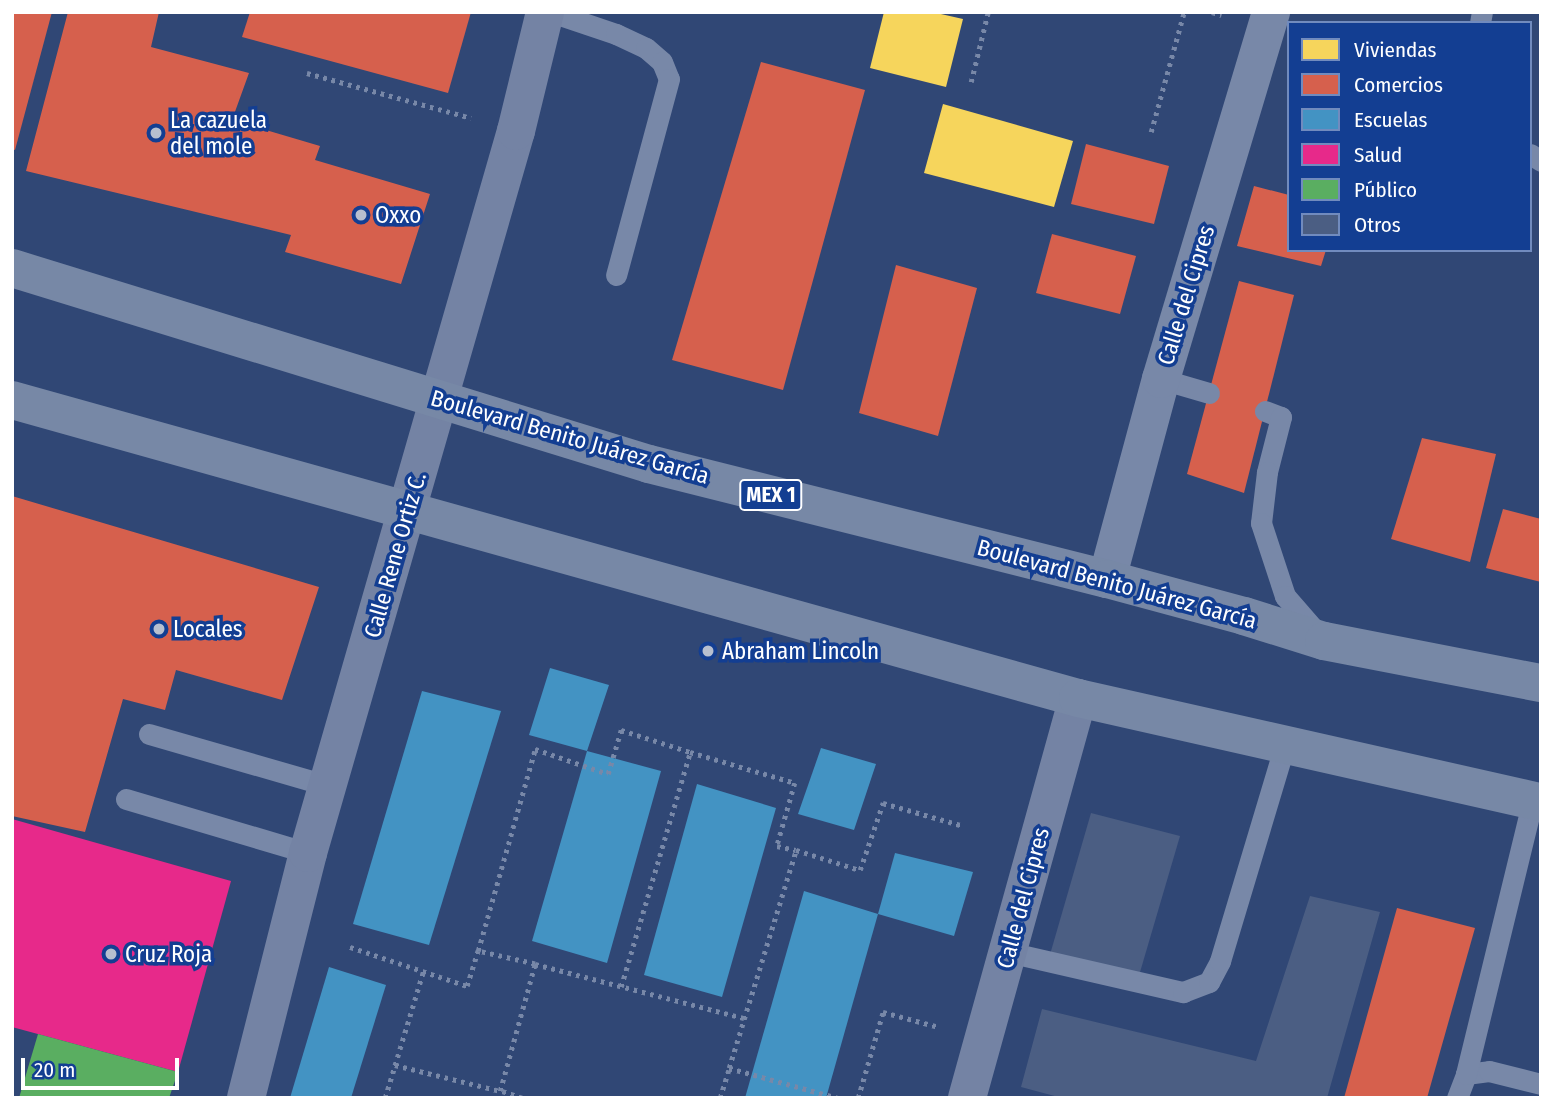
<!DOCTYPE html>
<html>
<head>
<meta charset="utf-8">
<style>
	body { margin:0 }
	#map { position:relative; width:1553px; height:1110px; overflow:hidden; background:#304775; font-family:"Fira Sans Condensed",sans-serif }
	div>[style] { position:absolute }
	[style*='--x'] { left:calc(var(--x)*1px); top:calc(var(--y)*1px); width:calc(var(--w)*1px); rotate:calc(var(--a)*1deg) }
	.homes>* { inset:0; background:#f6d55c }
	.shops>* { inset:0; background:#d6604d }
	.schools>* { inset:0; background:#4393c3 }
	.health>* { inset:0; background:#e7298a }
	.public>* { inset:0; background:#5aae61 }
	.building>* { inset:0; background:#4b5e83 }
	.path>* { height:4.5px; margin-top:-2.25px; transform-origin:0; background:repeating-linear-gradient(90deg,#7888a8 0 3.5px,transparent 0 8.5px) }
	.lane>* { height:21px; margin:-10.5px; padding:0 10.5px; transform-origin:10.5px; border-radius:10.5px; background:#7888a8 }
	.street>* { height:38px; margin:-19px; padding:0 19px; transform-origin:19px; border-radius:19px; background:#7888a8 }
	.secondary>* { height:38px; margin:-19px; padding:0 19px; transform-origin:19px; border-radius:19px; background:#7483a4 }
	.primary>* { height:38px; margin:-19px; padding:0 19px; transform-origin:19px; border-radius:19px; background:#7788a6 }
	.dots>* { width:19px; height:19px; translate:-50% -50%; box-sizing:border-box; border:4px solid #133e92; border-radius:50% }
	span { translate:-50% -50%; white-space:nowrap; text-align:center; line-height:1.15; -webkit-text-stroke:7px #133e92; paint-order:stroke }
	.shield-label span { padding:2px 5px; background:#133e92; border:2px solid; border-radius:5px; -webkit-text-stroke-width:0 }
	.shield-label { font-size:21px; color:#fff; font-weight:700 }
	.poi-label { font-size:23px; color:#fff }
	.left { translate:0 -50%; text-align:left }
	.street-label { font-size:23px; color:#fff }
	.frame { position:absolute; inset:0; border:14px solid #fff; pointer-events:none }
	.legend { position:absolute; left:1287px; top:21px; width:245px; height:231px; box-sizing:border-box; background:#133e92; border:2px solid #718bbe; margin:0; padding:9px 12px; list-style:none; font-size:21px; color:#fff }
	.legend li { display:flex; align-items:center; gap:14px; height:35px }
	.legend b { width:35px; border:2px solid #718bbe }
	.scale { position:absolute; left:21px; top:1058px; width:158px; height:32px; box-sizing:border-box; border:4px solid #fff; border-top:0; padding-left:9px; font-size:21px; line-height:24px; white-space:nowrap; color:#fff; -webkit-text-stroke:5px #133e92; paint-order:stroke }
</style>
</head>
<body>
<div id="map">
	<div class="homes">
		<i style="clip-path:polygon(884px 12px,932px 12px,963px 19px,946px 87px,870px 68px)"></i>
		<i style="clip-path:polygon(943px 104px,1073px 141px,1054px 207px,924px 173px)"></i>
	</div>
	<div class="shops">
		<i style="clip-path:polygon(12px 12px,52px 12px,15px 150px,12px 149px)"></i>
		<i style="clip-path:polygon(68px 12px,159px 12px,151px 47px,249px 73px,232px 120px,320px 146px,315px 160px,430px 194px,401px 284px,285px 252px,291px 235px,26px 171px)"></i>
		<i style="clip-path:polygon(250px 12px,471px 12px,448px 93px,242px 37px)"></i>
		<i style="clip-path:polygon(761px 62px,865px 90px,783px 390px,672px 360px)"></i>
		<i style="clip-path:polygon(1086px 144px,1169px 166px,1154px 224px,1071px 204px)"></i>
		<i style="clip-path:polygon(1254px 186px,1289px 195px,1289px 250px,1326px 250px,1321px 266px,1237px 246px)"></i>
		<i style="clip-path:polygon(1052px 234px,1136px 256px,1120px 314px,1036px 293px)"></i>
		<i style="clip-path:polygon(896px 265px,977px 288px,938px 436px,859px 413px)"></i>
		<i style="clip-path:polygon(1239px 281px,1294px 295px,1244px 493px,1187px 474px)"></i>
		<i style="clip-path:polygon(1422px 438px,1496px 454px,1470px 562px,1391px 539px)"></i>
		<i style="clip-path:polygon(12px 496px,319px 587px,282px 700px,176px 670px,165px 710px,123px 699px,85px 832px,12px 816px)"></i>
		<i style="clip-path:polygon(1503px 509px,1541px 519px,1541px 582px,1486px 568px)"></i>
		<i style="clip-path:polygon(1397px 908px,1475px 928px,1427px 1098px,1344px 1098px)"></i>
	</div>
	<div class="schools">
		<i style="clip-path:polygon(550px 668px,609px 685px,587px 751px,529px 735px)"></i>
		<i style="clip-path:polygon(422px 691px,501px 711px,429px 945px,353px 924px)"></i>
		<i style="clip-path:polygon(821px 748px,876px 764px,854px 830px,798px 814px)"></i>
		<i style="clip-path:polygon(587px 751px,661px 771px,607px 963px,532px 941px)"></i>
		<i style="clip-path:polygon(697px 784px,776px 808px,722px 997px,644px 975px)"></i>
		<i style="clip-path:polygon(895px 853px,973px 872px,954px 936px,878px 914px)"></i>
		<i style="clip-path:polygon(804px 891px,878px 914px,826px 1098px,745px 1098px)"></i>
		<i style="clip-path:polygon(329px 967px,386px 985px,351px 1098px,290px 1098px)"></i>
	</div>
	<div class="health">
		<i style="clip-path:polygon(12px 819px,231px 881px,178px 1072px,12px 1027px)"></i>
	</div>
	<div class="public">
		<i style="clip-path:polygon(38px 1034px,178px 1072px,169px 1098px,19px 1098px)"></i>
	</div>
	<div class="building">
		<i style="clip-path:polygon(1091px 813px,1180px 836px,1138px 979px,1049px 958px)"></i>
		<i style="clip-path:polygon(1310px 896px,1380px 912px,1327px 1098px,1062px 1098px,1021px 1087px,1042px 1009px,1256px 1061px)"></i>
	</div>
	<div class="path">
		<i style="--x:1212;--y:12;--w:10;--a:17"></i>
		<i style="--x:307;--y:73;--w:170;--a:15.3"></i>
		<i style="--x:971;--y:82;--w:72;--a:-76.3"></i>
		<i style="--x:1151;--y:132;--w:124;--a:-74.6"></i>
		<i style="--x:350;--y:947;--w:123;--a:18.4"></i>
		<i style="--x:467;--y:986;--w:37;--a:-73"></i>
		<i style="--x:535;--y:964;--w:216;--a:14.5"></i>
		<i style="--x:621;--y:987;--w:245;--a:-73.6"></i>
		<i style="--x:690;--y:752;--w:109;--a:16.4"></i>
		<i style="--x:795;--y:783;--w:66;--a:105.9"></i>
		<i style="--x:777;--y:846;--w:19;--a:12"></i>
		<i style="--x:395;--y:1065;--w:108;--a:13.9"></i>
		<i style="--x:729;--y:1068;--w:228;--a:-72.9"></i>
		<i style="--x:796;--y:850;--w:67;--a:17.4"></i>
		<i style="--x:860;--y:870;--w:71;--a:-71.1"></i>
		<i style="--x:883;--y:803;--w:84;--a:15.9"></i>
		<i style="--x:385;--y:1098;--w:132;--a:-73.2"></i>
		<i style="--x:522;--y:1098;--w:23;--a:-162"></i>
		<i style="--x:500;--y:1091;--w:132;--a:-74.6"></i>
		<i style="--x:535;--y:964;--w:58;--a:-167.2"></i>
		<i style="--x:478;--y:951;--w:210;--a:-74.2"></i>
		<i style="--x:535;--y:749;--w:77;--a:18.9"></i>
		<i style="--x:608;--y:774;--w:46;--a:-73.5"></i>
		<i style="--x:621;--y:730;--w:72;--a:17.7"></i>
		<i style="--x:720;--y:1098;--w:31;--a:-73"></i>
		<i style="--x:729;--y:1068;--w:113;--a:15.4"></i>
		<i style="--x:858;--y:1098;--w:90;--a:-73.8"></i>
		<i style="--x:883;--y:1012;--w:58;--a:15"></i>
	</div>
	<div class="lane">
		<i style="--x:551;--y:12;--w:69;--a:18.7"></i>
		<i style="--x:616;--y:34;--w:33;--a:25"></i>
		<i style="--x:646;--y:48;--w:21;--a:41"></i>
		<i style="--x:662;--y:62;--w:18;--a:68"></i>
		<i style="--x:669;--y:79;--w:203;--a:105.1"></i>
		<i style="--x:1480;--y:23;--w:11;--a:-80"></i>
		<i style="--x:1530;--y:154;--w:13;--a:32"></i>
		<i style="--x:1161;--y:379;--w:50;--a:16.3"></i>
		<i style="--x:1265;--y:411;--w:17;--a:21"></i>
		<i style="--x:1281;--y:417;--w:57;--a:104.3"></i>
		<i style="--x:1267;--y:472;--w:51;--a:96.7"></i>
		<i style="--x:1261;--y:523;--w:77;--a:71.8"></i>
		<i style="--x:1285;--y:596;--w:50;--a:49"></i>
		<i style="--x:149;--y:734;--w:187;--a:16.1"></i>
		<i style="--x:126;--y:799;--w:190;--a:16.5"></i>
		<i style="--x:1008;--y:952;--w:180;--a:12.9"></i>
		<i style="--x:1183;--y:992;--w:28;--a:-21"></i>
		<i style="--x:1209;--y:982;--w:24;--a:-62"></i>
		<i style="--x:1220;--y:961;--w:227;--a:-73.3"></i>
		<i style="--x:1466;--y:1074;--w:23;--a:-7"></i>
		<i style="--x:1489;--y:1071;--w:54;--a:14"></i>
		<i style="--x:1457;--y:1098;--w:26;--a:-69"></i>
		<i style="--x:1466;--y:1074;--w:282;--a:-76.3"></i>
	</div>
	<div class="street">
		<i style="--x:1107;--y:579;--w:207;--a:-74.9"></i>
		<i style="--x:1161;--y:379;--w:383;--a:-73.3"></i>
	</div>
	<div class="secondary">
		<i style="--x:246;--y:1098;--w:253;--a:-75.8"></i>
		<i style="--x:308;--y:853;--w:751;--a:-73.93"></i>
		<i style="--x:516;--y:131;--w:122;--a:-76.3"></i>
		<i style="--x:967;--y:1098;--w:415;--a:-74.5"></i>
	</div>
	<div class="primary">
		<i style="--x:12;--y:268;--w:666;--a:17.1"></i>
		<i style="--x:649;--y:464;--w:472;--a:14.1"></i>
		<i style="--x:1107;--y:579;--w:142;--a:15.1"></i>
		<i style="--x:1244;--y:616;--w:84;--a:17.4"></i>
		<i style="--x:1324;--y:641;--w:221;--a:11"></i>
		<i style="--x:12;--y:400;--w:1107;--a:15.62"></i>
		<i style="--x:1078;--y:698;--w:475;--a:12.7"></i>
	</div>
	<div class="dots">
		<i style="left:156px;top:133px;background:#b7bfcf"></i>
		<i style="left:361px;top:215px;background:#b7bfcf"></i>
		<i style="left:159px;top:629px;background:#b7bfcf"></i>
		<i style="left:708px;top:651px;background:#b7bfcf"></i>
		<i style="left:111px;top:954px;background:#b7bfcf"></i>
	</div>
	<div class="shield-label">
		<span style="left:771px;top:495px">MEX 1</span>
	</div>
	<div class="poi-label">
		<span class="left" style="left:170px;top:133px">La cazuela<br>del mole</span>
		<span class="left" style="left:375px;top:215px">Oxxo</span>
		<span class="left" style="left:173px;top:629px">Locales</span>
		<span class="left" style="left:722px;top:651px">Abraham Lincoln</span>
		<span class="left" style="left:125px;top:954px">Cruz Roja</span>
	</div>
	<div class="street-label">
		<span style="left:1186px;top:295px;rotate:-73deg">Calle del Cipres</span>
		<span style="left:570px;top:437px;rotate:16deg">Boulevard Benito Juárez García</span>
		<span style="left:395px;top:555px;rotate:-74deg">Calle Rene Ortiz C.</span>
		<span style="left:1117px;top:584px;rotate:15deg">Boulevard Benito Juárez García</span>
		<span style="left:1023px;top:898px;rotate:-75deg">Calle del Cipres</span>
	</div>
	<div class="frame"></div>
	<ul class="legend">
	<li><b style="height:19px;background:#f6d55c"></b>Viviendas</li>
	<li><b style="height:19px;background:#d6604d"></b>Comercios</li>
	<li><b style="height:19px;background:#4393c3"></b>Escuelas</li>
	<li><b style="height:19px;background:#e7298a"></b>Salud</li>
	<li><b style="height:19px;background:#5aae61"></b>Público</li>
	<li><b style="height:19px;background:#4b5e83"></b>Otros</li>
	</ul>
	<div class="scale">20 m</div>
</div>
</body>
</html>
